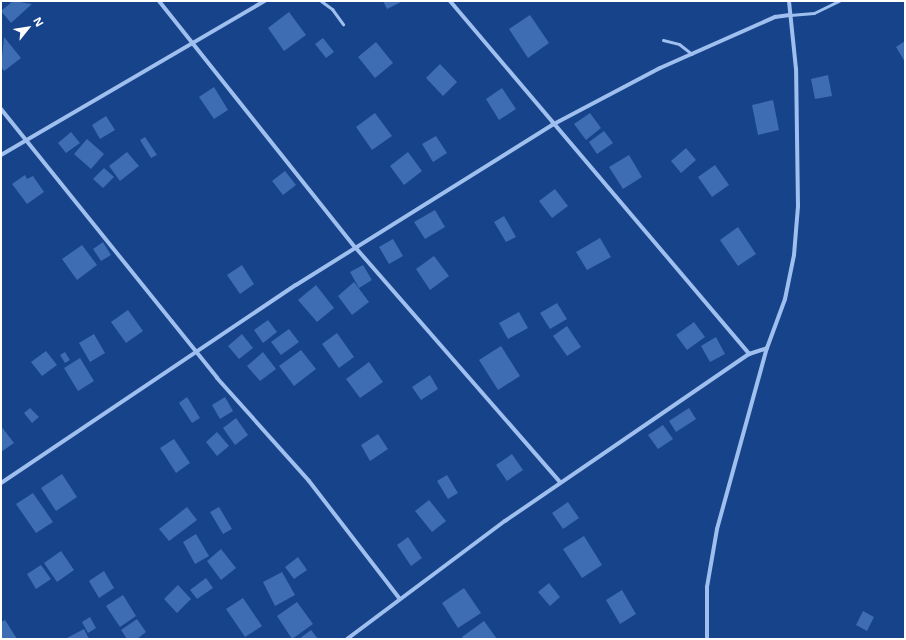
<!DOCTYPE html>
<html>
<head>
<meta charset="utf-8">
<style>
	body { margin:0 }
	#map { position:relative; width:906px; height:640px; overflow:hidden; background:#16438a; font-family:"Open Sans",sans-serif }
	div>[style] { position:absolute }
	[style*='--x'] { left:calc(var(--x)*1px); top:calc(var(--y)*1px); width:calc(var(--w)*1px); rotate:calc(var(--a)*1deg) }
	.building>* { inset:0; background:#3f6db3 }
	.service>* { height:3px; margin:-1.5px; padding:0 1.5px; transform-origin:1.5px; border-radius:1.5px; background:#9fbfef }
	.minor>* { height:4px; margin:-2px; padding:0 2px; transform-origin:2px; border-radius:2px; background:#9fbfef }
	span { translate:-50% -50%; white-space:nowrap; text-align:center; line-height:1.15; -webkit-text-stroke:3px #16438a; paint-order:stroke }
	.frame { position:absolute; inset:0; border:2px solid #fff; pointer-events:none }
	.north { position:absolute; left:8px; top:8px; width:40px; height:40px; -webkit-text-stroke:3px #16438a; paint-order:stroke; rotate:60deg; font-size:11px; font-weight:700; line-height:16px; text-align:center; color:#fff }
	.north::after { content:''; display:block; margin:auto; width:14px; height:18px; background:#fff; clip-path:polygon(50% 0,100% 100%,50% 72%,0 100%) }
</style>
</head>
<body>
<div id="map">
	<div class="building">
		<i style="clip-path:polygon(13px 1px,32px 4px,11px 23px,1px 11px)"></i>
		<i style="clip-path:polygon(383px 1px,403px 1px,387px 9px)"></i>
		<i style="clip-path:polygon(289px 12px,306px 35px,284px 51px,268px 28px)"></i>
		<i style="clip-path:polygon(530px 15px,549px 43px,528px 58px,509px 29px)"></i>
		<i style="clip-path:polygon(4px 37px,21px 58px,4px 71px,1px 67px)"></i>
		<i style="clip-path:polygon(323px 38px,334px 52px,326px 58px,315px 44px)"></i>
		<i style="clip-path:polygon(905px 41px,905px 62px,896px 47px)"></i>
		<i style="clip-path:polygon(376px 42px,393px 63px,375px 78px,358px 57px)"></i>
		<i style="clip-path:polygon(440px 64px,457px 82px,443px 96px,426px 78px)"></i>
		<i style="clip-path:polygon(828px 75px,832px 96px,815px 99px,811px 79px)"></i>
		<i style="clip-path:polygon(214px 87px,228px 110px,214px 119px,199px 97px)"></i>
		<i style="clip-path:polygon(502px 88px,516px 109px,499px 120px,486px 99px)"></i>
		<i style="clip-path:polygon(773px 100px,779px 130px,758px 135px,752px 105px)"></i>
		<i style="clip-path:polygon(375px 113px,392px 136px,372px 150px,356px 127px)"></i>
		<i style="clip-path:polygon(590px 113px,601px 128px,586px 140px,574px 124px)"></i>
		<i style="clip-path:polygon(106px 116px,115px 130px,100px 139px,92px 125px)"></i>
		<i style="clip-path:polygon(604px 131px,613px 143px,597px 154px,589px 142px)"></i>
		<i style="clip-path:polygon(71px 132px,80px 143px,66px 153px,58px 143px)"></i>
		<i style="clip-path:polygon(436px 136px,447px 153px,433px 162px,422px 144px)"></i>
		<i style="clip-path:polygon(145px 137px,157px 155px,151px 158px,140px 140px)"></i>
		<i style="clip-path:polygon(87px 139px,104px 154px,91px 169px,74px 154px)"></i>
		<i style="clip-path:polygon(686px 148px,696px 160px,681px 173px,671px 161px)"></i>
		<i style="clip-path:polygon(127px 152px,139px 166px,120px 181px,109px 166px)"></i>
		<i style="clip-path:polygon(408px 152px,422px 171px,404px 185px,390px 166px)"></i>
		<i style="clip-path:polygon(629px 155px,642px 177px,623px 189px,609px 167px)"></i>
		<i style="clip-path:polygon(715px 165px,729px 185px,712px 197px,698px 177px)"></i>
		<i style="clip-path:polygon(104px 168px,114px 177px,103px 188px,93px 179px)"></i>
		<i style="clip-path:polygon(285px 171px,296px 185px,283px 195px,272px 181px)"></i>
		<i style="clip-path:polygon(25px 175px,27px 179px,33px 176px,44px 192px,27px 204px,12px 184px)"></i>
		<i style="clip-path:polygon(555px 189px,568px 206px,552px 218px,539px 201px)"></i>
		<i style="clip-path:polygon(435px 210px,445px 227px,425px 239px,414px 222px)"></i>
		<i style="clip-path:polygon(504px 216px,516px 237px,506px 242px,494px 222px)"></i>
		<i style="clip-path:polygon(738px 227px,756px 254px,738px 266px,720px 240px)"></i>
		<i style="clip-path:polygon(600px 238px,611px 257px,587px 270px,576px 252px)"></i>
		<i style="clip-path:polygon(393px 239px,403px 256px,389px 264px,379px 247px)"></i>
		<i style="clip-path:polygon(103px 242px,111px 255px,101px 261px,93px 249px)"></i>
		<i style="clip-path:polygon(82px 245px,97px 265px,77px 280px,62px 259px)"></i>
		<i style="clip-path:polygon(434px 256px,449px 276px,430px 290px,416px 269px)"></i>
		<i style="clip-path:polygon(242px 265px,254px 284px,240px 294px,227px 275px)"></i>
		<i style="clip-path:polygon(363px 265px,372px 280px,359px 288px,350px 272px)"></i>
		<i style="clip-path:polygon(354px 282px,369px 302px,352px 315px,338px 296px)"></i>
		<i style="clip-path:polygon(316px 285px,334px 308px,317px 322px,298px 300px)"></i>
		<i style="clip-path:polygon(557px 303px,567px 319px,550px 329px,540px 313px)"></i>
		<i style="clip-path:polygon(128px 310px,143px 331px,126px 343px,111px 322px)"></i>
		<i style="clip-path:polygon(519px 312px,528px 328px,508px 339px,499px 323px)"></i>
		<i style="clip-path:polygon(268px 320px,277px 332px,263px 343px,254px 330px)"></i>
		<i style="clip-path:polygon(694px 322px,705px 337px,687px 350px,676px 335px)"></i>
		<i style="clip-path:polygon(567px 326px,581px 347px,567px 356px,553px 336px)"></i>
		<i style="clip-path:polygon(289px 329px,299px 342px,281px 355px,271px 342px)"></i>
		<i style="clip-path:polygon(337px 333px,354px 357px,339px 368px,322px 344px)"></i>
		<i style="clip-path:polygon(94px 334px,105px 353px,90px 362px,79px 343px)"></i>
		<i style="clip-path:polygon(242px 334px,253px 348px,239px 359px,228px 346px)"></i>
		<i style="clip-path:polygon(716px 337px,725px 354px,710px 362px,701px 346px)"></i>
		<i style="clip-path:polygon(501px 346px,520px 376px,498px 390px,479px 360px)"></i>
		<i style="clip-path:polygon(301px 350px,316px 369px,294px 386px,279px 366px)"></i>
		<i style="clip-path:polygon(46px 351px,57px 365px,42px 376px,31px 362px)"></i>
		<i style="clip-path:polygon(65px 352px,70px 360px,65px 363px,60px 355px)"></i>
		<i style="clip-path:polygon(263px 352px,276px 369px,260px 381px,247px 366px)"></i>
		<i style="clip-path:polygon(80px 358px,94px 381px,78px 391px,64px 368px)"></i>
		<i style="clip-path:polygon(369px 362px,383px 382px,360px 398px,346px 379px)"></i>
		<i style="clip-path:polygon(430px 375px,438px 389px,421px 400px,412px 387px)"></i>
		<i style="clip-path:polygon(187px 397px,200px 418px,192px 423px,179px 403px)"></i>
		<i style="clip-path:polygon(225px 397px,233px 411px,220px 419px,212px 405px)"></i>
		<i style="clip-path:polygon(30px 408px,39px 417px,32px 423px,24px 413px)"></i>
		<i style="clip-path:polygon(689px 408px,696px 419px,676px 432px,669px 421px)"></i>
		<i style="clip-path:polygon(236px 418px,248px 435px,235px 445px,223px 428px)"></i>
		<i style="clip-path:polygon(663px 425px,673px 439px,658px 449px,648px 435px)"></i>
		<i style="clip-path:polygon(1px 426px,14px 443px,1px 452px)"></i>
		<i style="clip-path:polygon(217px 432px,229px 446px,217px 456px,206px 442px)"></i>
		<i style="clip-path:polygon(378px 434px,388px 449px,370px 461px,361px 445px)"></i>
		<i style="clip-path:polygon(174px 439px,190px 463px,176px 473px,160px 448px)"></i>
		<i style="clip-path:polygon(512px 454px,523px 470px,507px 481px,496px 465px)"></i>
		<i style="clip-path:polygon(62px 474px,77px 497px,56px 511px,41px 488px)"></i>
		<i style="clip-path:polygon(447px 475px,458px 493px,448px 499px,437px 481px)"></i>
		<i style="clip-path:polygon(33px 493px,53px 522px,36px 533px,16px 504px)"></i>
		<i style="clip-path:polygon(429px 500px,446px 521px,432px 532px,415px 511px)"></i>
		<i style="clip-path:polygon(568px 502px,579px 518px,563px 529px,552px 513px)"></i>
		<i style="clip-path:polygon(187px 507px,197px 520px,169px 541px,159px 529px)"></i>
		<i style="clip-path:polygon(219px 507px,232px 529px,223px 534px,210px 512px)"></i>
		<i style="clip-path:polygon(196px 534px,209px 556px,195px 564px,183px 542px)"></i>
		<i style="clip-path:polygon(584px 536px,602px 565px,582px 578px,563px 549px)"></i>
		<i style="clip-path:polygon(408px 537px,422px 558px,411px 566px,397px 545px)"></i>
		<i style="clip-path:polygon(221px 549px,236px 568px,221px 580px,207px 561px)"></i>
		<i style="clip-path:polygon(61px 551px,74px 570px,57px 582px,44px 563px)"></i>
		<i style="clip-path:polygon(298px 557px,307px 570px,294px 579px,285px 567px)"></i>
		<i style="clip-path:polygon(41px 565px,51px 579px,36px 589px,27px 574px)"></i>
		<i style="clip-path:polygon(104px 571px,114px 588px,99px 598px,89px 581px)"></i>
		<i style="clip-path:polygon(282px 572px,295px 595px,275px 606px,263px 582px)"></i>
		<i style="clip-path:polygon(206px 578px,213px 588px,197px 599px,190px 590px)"></i>
		<i style="clip-path:polygon(549px 583px,560px 597px,550px 606px,538px 592px)"></i>
		<i style="clip-path:polygon(178px 585px,191px 599px,177px 613px,164px 599px)"></i>
		<i style="clip-path:polygon(464px 588px,481px 613px,458px 628px,442px 603px)"></i>
		<i style="clip-path:polygon(622px 590px,636px 614px,620px 624px,606px 600px)"></i>
		<i style="clip-path:polygon(123px 595px,136px 616px,120px 627px,106px 606px)"></i>
		<i style="clip-path:polygon(243px 598px,262px 626px,245px 637px,226px 609px)"></i>
		<i style="clip-path:polygon(297px 602px,313px 624px,292px 639px,277px 616px)"></i>
		<i style="clip-path:polygon(863px 611px,874px 617px,867px 631px,856px 625px)"></i>
		<i style="clip-path:polygon(90px 617px,96px 628px,88px 633px,82px 622px)"></i>
		<i style="clip-path:polygon(137px 619px,146px 632px,137px 639px,127px 639px,121px 630px)"></i>
		<i style="clip-path:polygon(5px 620px,17px 639px,1px 639px,1px 622px)"></i>
		<i style="clip-path:polygon(484px 621px,497px 639px,463px 639px,462px 637px)"></i>
		<i style="clip-path:polygon(84px 629px,89px 639px,65px 639px)"></i>
		<i style="clip-path:polygon(311px 630px,318px 639px,299px 639px)"></i>
	</div>
	<div class="service">
		<i style="--x:321;--y:1;--w:14;--a:36"></i>
		<i style="--x:332;--y:9;--w:19;--a:54"></i>
		<i style="--x:790;--y:15;--w:24;--a:-5"></i>
		<i style="--x:814;--y:13;--w:28;--a:-26"></i>
		<i style="--x:663;--y:40;--w:16;--a:14"></i>
		<i style="--x:679;--y:44;--w:16;--a:38"></i>
	</div>
	<div class="minor">
		<i style="--x:159;--y:1;--w:315;--a:51.5"></i>
		<i style="--x:355;--y:247;--w:312;--a:48.9"></i>
		<i style="--x:450;--y:1;--w:463;--a:49.7"></i>
		<i style="--x:1;--y:109;--w:345;--a:51.2"></i>
		<i style="--x:217;--y:378;--w:138;--a:48.2"></i>
		<i style="--x:309;--y:481;--w:148;--a:52.4"></i>
		<i style="--x:1;--y:155;--w:306;--a:-30.3"></i>
		<i style="--x:1;--y:483;--w:355;--a:-33.9"></i>
		<i style="--x:296;--y:285;--w:302;--a:-32"></i>
		<i style="--x:552;--y:125;--w:122;--a:-27.8"></i>
		<i style="--x:660;--y:68;--w:126;--a:-23.9"></i>
		<i style="--x:775;--y:17;--w:15;--a:-8"></i>
		<i style="--x:347;--y:639;--w:197;--a:-36.8"></i>
		<i style="--x:505;--y:521;--w:296;--a:-34.4"></i>
		<i style="--x:749;--y:354;--w:19;--a:-18"></i>
		<i style="--x:767;--y:348;--w:52;--a:-69.8"></i>
		<i style="--x:785;--y:299;--w:45;--a:-78.4"></i>
		<i style="--x:794;--y:255;--w:49;--a:-85.3"></i>
		<i style="--x:798;--y:206;--w:137;--a:-90.8"></i>
		<i style="--x:796;--y:69;--w:68;--a:-95.9"></i>
		<i style="--x:707;--y:639;--w:52;--a:-90"></i>
		<i style="--x:707;--y:587;--w:59;--a:-80.2"></i>
		<i style="--x:717;--y:529;--w:188;--a:-74.6"></i>
	</div>
	<div class="frame"></div>
	<div class="north">N</div>
</div>
</body>
</html>
